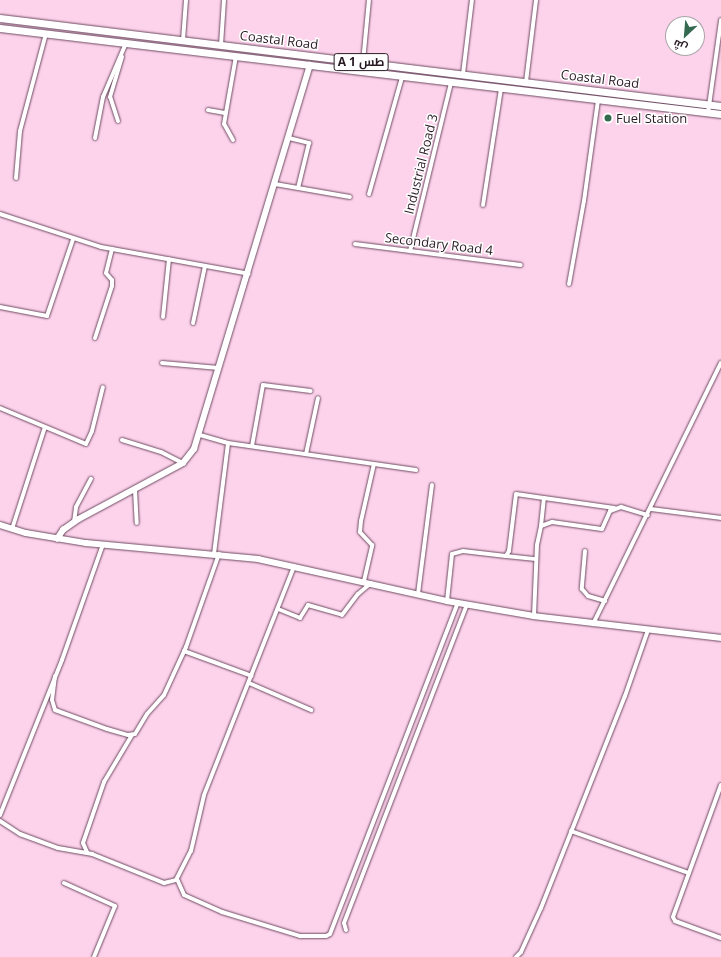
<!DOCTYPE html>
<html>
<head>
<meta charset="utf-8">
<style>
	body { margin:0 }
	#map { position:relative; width:721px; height:957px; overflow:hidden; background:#fdd3ec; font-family:"Open Sans",Cairo,sans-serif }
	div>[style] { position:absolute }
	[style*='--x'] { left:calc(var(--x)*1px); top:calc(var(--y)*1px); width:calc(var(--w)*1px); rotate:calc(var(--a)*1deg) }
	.roads { filter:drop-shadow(0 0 1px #6e4b61) drop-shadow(0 0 1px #6e4b61) }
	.street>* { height:4px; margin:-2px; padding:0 2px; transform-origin:2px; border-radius:2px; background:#fff }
	.secondary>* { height:5.5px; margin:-2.75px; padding:0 2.75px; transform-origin:2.75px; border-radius:2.75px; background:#fff }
	.highway>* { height:7px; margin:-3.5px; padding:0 3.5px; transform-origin:3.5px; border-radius:3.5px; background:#fff }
	.dots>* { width:11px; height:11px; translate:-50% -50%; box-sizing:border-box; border:2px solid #fff; border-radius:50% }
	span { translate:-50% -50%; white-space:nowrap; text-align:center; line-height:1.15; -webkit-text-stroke:3px #fff; paint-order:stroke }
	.shield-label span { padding:1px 3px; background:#fff; border:1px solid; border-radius:3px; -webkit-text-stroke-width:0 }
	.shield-label { font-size:12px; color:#291b24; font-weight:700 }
	.street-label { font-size:13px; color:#291b24 }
	.poi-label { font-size:13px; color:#291b24 }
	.left { translate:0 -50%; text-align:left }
	.north { position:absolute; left:665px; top:16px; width:40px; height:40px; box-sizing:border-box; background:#fff; border:1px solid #a9a4a7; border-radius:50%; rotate:206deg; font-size:11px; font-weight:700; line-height:16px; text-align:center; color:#291b24 }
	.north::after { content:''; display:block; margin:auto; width:14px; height:18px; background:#346a50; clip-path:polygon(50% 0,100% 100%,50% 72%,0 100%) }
</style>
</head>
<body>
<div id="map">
	<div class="roads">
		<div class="street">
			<i style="--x:183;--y:40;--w:40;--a:-85.7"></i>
			<i style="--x:221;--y:45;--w:45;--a:-86.2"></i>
			<i style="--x:363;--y:62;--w:62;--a:-84.5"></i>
			<i style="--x:463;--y:74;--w:75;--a:-83.1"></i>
			<i style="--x:526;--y:82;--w:83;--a:-83"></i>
			<i style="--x:208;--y:110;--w:17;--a:10"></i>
			<i style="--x:708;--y:113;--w:94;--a:-82"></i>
			<i style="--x:118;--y:121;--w:25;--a:-108"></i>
			<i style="--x:110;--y:97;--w:42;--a:-73.3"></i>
			<i style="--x:95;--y:138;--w:42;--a:-79"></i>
			<i style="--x:103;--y:97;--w:59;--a:-66.9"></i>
			<i style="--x:289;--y:138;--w:21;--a:14"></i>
			<i style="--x:309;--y:143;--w:46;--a:103.7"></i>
			<i style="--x:233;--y:140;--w:18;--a:-119"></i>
			<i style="--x:224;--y:124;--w:69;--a:-80"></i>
			<i style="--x:16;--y:178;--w:47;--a:-85.1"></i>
			<i style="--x:20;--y:131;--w:101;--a:-75.1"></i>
			<i style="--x:275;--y:184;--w:76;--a:9.8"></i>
			<i style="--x:369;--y:194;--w:122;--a:-74.2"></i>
			<i style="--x:483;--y:205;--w:117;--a:-81.2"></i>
			<i style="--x:0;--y:214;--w:106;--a:18.1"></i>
			<i style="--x:101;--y:247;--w:150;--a:10.3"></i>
			<i style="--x:355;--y:244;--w:167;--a:7.2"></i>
			<i style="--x:410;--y:251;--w:173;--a:-76.3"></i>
			<i style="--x:569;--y:284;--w:84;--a:-79.8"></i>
			<i style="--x:584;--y:201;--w:102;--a:-82.1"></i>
			<i style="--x:0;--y:307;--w:48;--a:10.8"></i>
			<i style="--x:47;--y:316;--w:81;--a:-71.3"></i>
			<i style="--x:163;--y:317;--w:58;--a:-84.1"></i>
			<i style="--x:193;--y:323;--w:58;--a:-78.1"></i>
			<i style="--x:95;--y:338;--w:55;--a:-71.9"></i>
			<i style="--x:112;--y:286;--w:6;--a:-90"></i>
			<i style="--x:112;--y:280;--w:9;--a:-131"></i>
			<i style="--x:106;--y:273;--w:25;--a:-76"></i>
			<i style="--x:162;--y:363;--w:57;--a:5"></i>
			<i style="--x:0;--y:408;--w:93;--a:22.7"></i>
			<i style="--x:86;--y:444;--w:14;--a:-65"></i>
			<i style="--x:92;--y:431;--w:45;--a:-76"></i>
			<i style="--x:200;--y:435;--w:29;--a:16"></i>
			<i style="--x:228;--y:443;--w:190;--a:8.2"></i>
			<i style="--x:122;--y:440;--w:41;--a:17.1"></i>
			<i style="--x:161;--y:452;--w:25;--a:27"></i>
			<i style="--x:252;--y:446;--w:62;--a:-79.8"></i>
			<i style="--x:263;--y:385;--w:48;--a:7.1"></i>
			<i style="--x:306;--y:454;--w:57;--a:-77.9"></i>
			<i style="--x:135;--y:490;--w:33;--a:87"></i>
			<i style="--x:651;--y:509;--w:71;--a:7.3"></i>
			<i style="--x:74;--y:522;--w:15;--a:-82"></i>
			<i style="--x:76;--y:507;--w:32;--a:-62"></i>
			<i style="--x:541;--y:526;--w:28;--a:-84"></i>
			<i style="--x:544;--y:498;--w:71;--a:8.1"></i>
			<i style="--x:12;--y:529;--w:107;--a:-72.1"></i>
			<i style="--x:585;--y:551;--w:38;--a:95"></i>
			<i style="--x:582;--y:589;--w:9;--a:49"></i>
			<i style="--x:588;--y:596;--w:18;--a:16"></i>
			<i style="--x:214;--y:554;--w:112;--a:-82.8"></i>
			<i style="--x:506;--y:556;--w:30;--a:6"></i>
			<i style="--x:364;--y:581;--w:37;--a:-77"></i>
			<i style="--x:372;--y:545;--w:18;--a:-133"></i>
			<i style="--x:360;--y:532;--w:11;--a:-85"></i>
			<i style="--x:361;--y:521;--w:58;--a:-77.2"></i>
			<i style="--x:418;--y:594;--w:110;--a:-82.7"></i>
			<i style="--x:447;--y:601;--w:47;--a:-83.9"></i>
			<i style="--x:452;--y:554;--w:11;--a:-15"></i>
			<i style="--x:463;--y:551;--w:43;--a:6.6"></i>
			<i style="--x:506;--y:556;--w:6;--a:-59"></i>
			<i style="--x:509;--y:551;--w:57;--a:-83"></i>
			<i style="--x:516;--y:494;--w:28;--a:8"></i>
			<i style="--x:278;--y:609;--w:24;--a:22"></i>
			<i style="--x:300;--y:618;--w:15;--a:-58"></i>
			<i style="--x:308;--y:605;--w:35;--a:16"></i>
			<i style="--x:342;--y:615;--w:26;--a:-53"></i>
			<i style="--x:358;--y:594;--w:17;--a:-40"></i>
			<i style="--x:534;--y:616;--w:71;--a:-87.6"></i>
			<i style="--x:537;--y:545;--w:19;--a:-78"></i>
			<i style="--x:541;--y:526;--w:12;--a:-20"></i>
			<i style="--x:552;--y:522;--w:50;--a:8"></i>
			<i style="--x:602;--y:529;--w:20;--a:-66"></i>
			<i style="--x:610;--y:511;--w:12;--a:-20"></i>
			<i style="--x:621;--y:507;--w:28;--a:17"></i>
			<i style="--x:593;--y:624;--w:291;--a:-63.9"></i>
			<i style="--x:184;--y:651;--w:72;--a:20.2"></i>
			<i style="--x:55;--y:676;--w:24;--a:97"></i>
			<i style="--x:52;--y:700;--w:10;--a:73"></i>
			<i style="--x:55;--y:710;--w:55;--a:20.1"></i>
			<i style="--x:107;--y:729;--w:22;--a:16"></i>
			<i style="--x:128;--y:735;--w:7;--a:-8"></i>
			<i style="--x:135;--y:734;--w:23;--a:-59"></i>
			<i style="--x:147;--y:714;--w:25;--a:-48"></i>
			<i style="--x:164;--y:695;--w:53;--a:-65.4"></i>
			<i style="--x:186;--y:647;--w:99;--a:-70.5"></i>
			<i style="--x:249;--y:683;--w:68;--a:23.5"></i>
			<i style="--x:721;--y:785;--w:140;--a:110"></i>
			<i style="--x:673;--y:917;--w:4;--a:63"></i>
			<i style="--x:675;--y:921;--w:49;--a:20.3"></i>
			<i style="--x:0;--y:815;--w:167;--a:-68.2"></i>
			<i style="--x:62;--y:660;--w:123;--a:-70.5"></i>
			<i style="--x:0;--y:821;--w:24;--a:33"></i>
			<i style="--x:20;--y:834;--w:40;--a:20.2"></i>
			<i style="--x:58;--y:848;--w:35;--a:10"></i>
			<i style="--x:92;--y:854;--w:78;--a:21.9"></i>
			<i style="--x:164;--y:883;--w:12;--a:-14"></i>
			<i style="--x:176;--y:880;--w:33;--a:-63"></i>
			<i style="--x:191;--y:851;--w:57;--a:-76.9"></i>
			<i style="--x:204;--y:795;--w:246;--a:-68.5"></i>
			<i style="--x:571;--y:831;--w:124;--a:19.7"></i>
			<i style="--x:87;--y:852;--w:10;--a:-114"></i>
			<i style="--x:83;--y:843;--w:65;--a:-71"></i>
			<i style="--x:104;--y:782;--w:55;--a:-59.2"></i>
			<i style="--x:177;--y:879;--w:17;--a:66"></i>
			<i style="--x:184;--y:895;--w:42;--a:24.1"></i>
			<i style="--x:222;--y:912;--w:82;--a:17.1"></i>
			<i style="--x:300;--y:936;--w:26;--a:0"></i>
			<i style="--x:326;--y:936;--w:4;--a:-27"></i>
			<i style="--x:330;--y:934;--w:355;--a:-68.9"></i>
			<i style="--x:64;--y:883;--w:56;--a:24.3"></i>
			<i style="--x:115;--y:906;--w:55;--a:112.4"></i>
			<i style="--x:346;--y:930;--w:7;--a:-106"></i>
			<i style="--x:344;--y:923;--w:341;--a:-68.9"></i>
			<i style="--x:516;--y:957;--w:7;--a:-45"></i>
			<i style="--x:521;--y:952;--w:48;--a:-65.6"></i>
			<i style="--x:541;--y:908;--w:228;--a:-68.4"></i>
			<i style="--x:625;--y:696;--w:70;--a:-70.8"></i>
		</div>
		<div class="secondary">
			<i style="--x:0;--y:525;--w:27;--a:17"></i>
			<i style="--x:26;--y:533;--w:61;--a:9.5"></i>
			<i style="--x:86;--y:543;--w:173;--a:5.3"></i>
			<i style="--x:258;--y:559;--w:194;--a:12.5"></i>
			<i style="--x:447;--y:601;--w:88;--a:9.8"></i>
			<i style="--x:534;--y:616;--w:188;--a:6.7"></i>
			<i style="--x:57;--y:539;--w:11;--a:-56"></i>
			<i style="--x:63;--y:530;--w:19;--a:-35"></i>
			<i style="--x:79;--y:519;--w:118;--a:-28.3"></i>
			<i style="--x:183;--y:463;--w:18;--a:-52"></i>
			<i style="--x:194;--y:449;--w:401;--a:-73.2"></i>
		</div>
		<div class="highway">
			<i style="--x:0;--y:18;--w:726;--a:6.96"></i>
			<i style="--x:0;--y:28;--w:726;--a:6.8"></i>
		</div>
	</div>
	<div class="dots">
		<i style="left:608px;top:118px;background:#346a50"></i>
	</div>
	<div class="shield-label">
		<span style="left:361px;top:62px">A 1 طس</span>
	</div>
	<div class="street-label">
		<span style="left:279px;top:40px;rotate:7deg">Coastal Road</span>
		<span style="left:600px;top:79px;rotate:7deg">Coastal Road</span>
		<span style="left:421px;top:164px;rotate:-76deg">Industrial Road 3</span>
		<span style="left:439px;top:244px;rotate:7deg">Secondary Road 4</span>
	</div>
	<div class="poi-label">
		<span class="left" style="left:616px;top:118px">Fuel Station</span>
	</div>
	<div class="north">ش</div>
</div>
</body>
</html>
